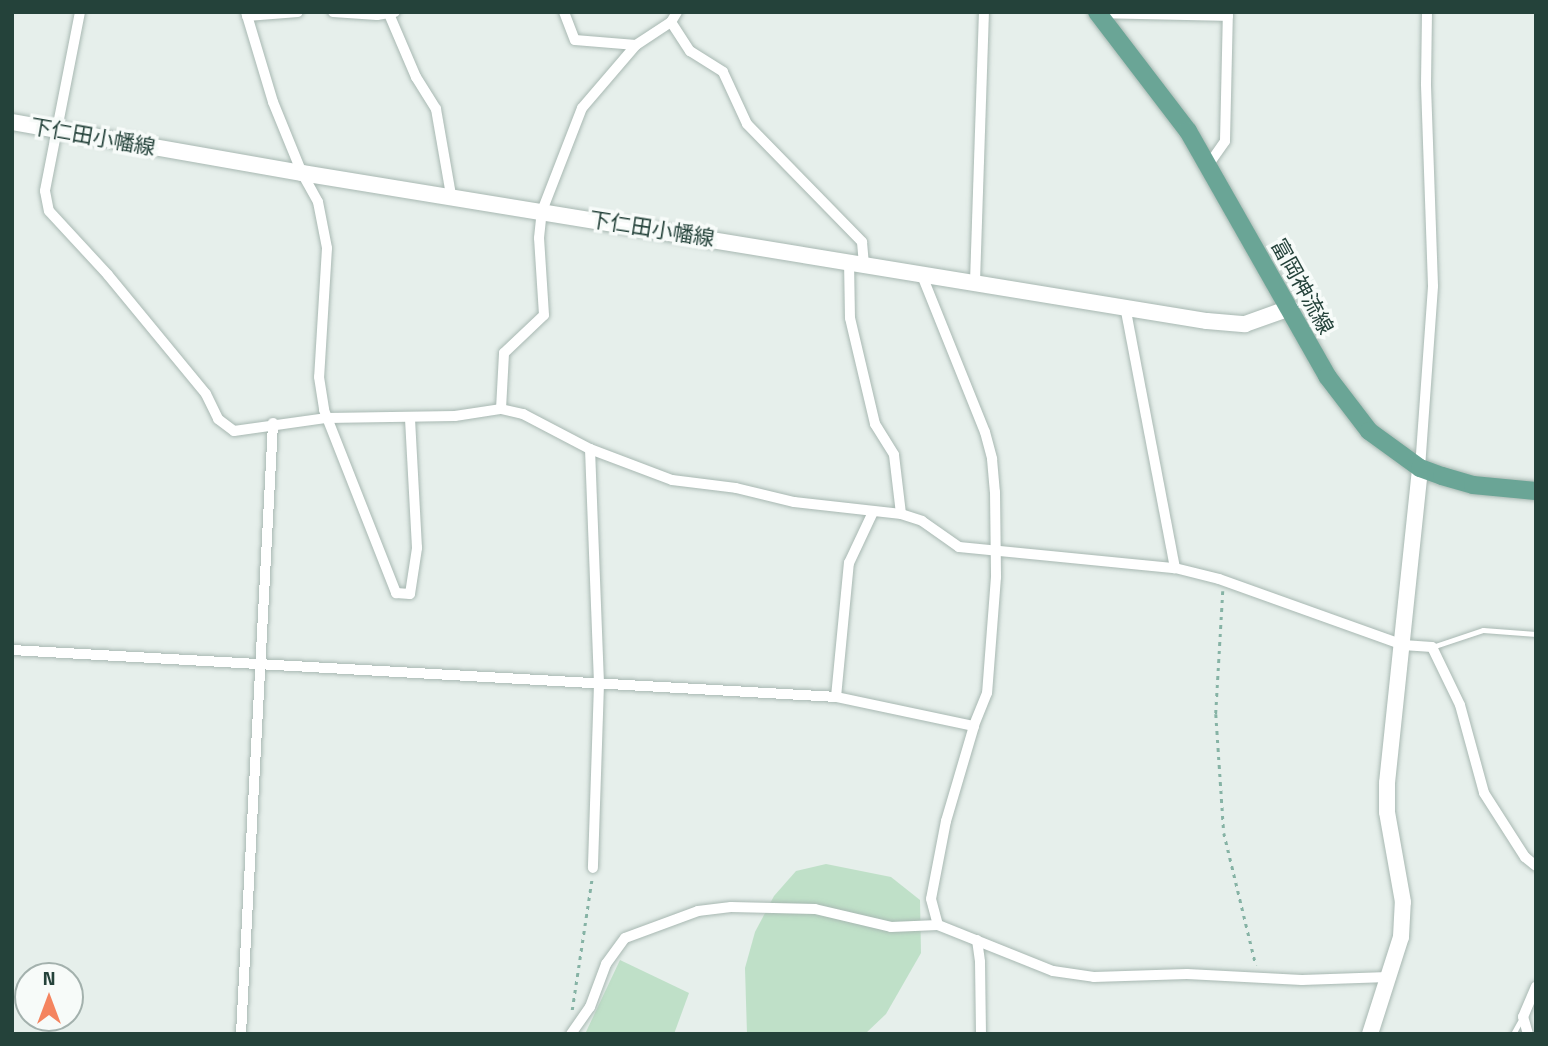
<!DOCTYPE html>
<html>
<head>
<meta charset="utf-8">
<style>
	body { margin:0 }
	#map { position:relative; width:1548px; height:1046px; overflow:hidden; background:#e6efeb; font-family:"Titillium Web","Noto Sans JP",sans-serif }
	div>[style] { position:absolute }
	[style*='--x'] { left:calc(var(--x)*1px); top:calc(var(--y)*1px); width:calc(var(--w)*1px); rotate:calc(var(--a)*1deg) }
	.green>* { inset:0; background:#bfe0c8 }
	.path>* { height:2.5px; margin-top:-1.25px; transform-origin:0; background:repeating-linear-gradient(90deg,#86b3a5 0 3.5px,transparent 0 8.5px) }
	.roads { filter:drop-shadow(0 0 2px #a8b8b2) drop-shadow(0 0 2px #a8b8b2) }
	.lane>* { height:5px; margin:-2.5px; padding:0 2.5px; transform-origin:2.5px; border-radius:2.5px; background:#fff }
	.street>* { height:10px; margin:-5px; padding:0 5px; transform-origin:5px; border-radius:5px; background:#fff }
	.secondary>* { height:16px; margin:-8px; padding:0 8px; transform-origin:8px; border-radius:8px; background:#fff }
	.primary>* { height:18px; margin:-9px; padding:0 9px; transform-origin:9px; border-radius:9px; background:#6aa596 }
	span { translate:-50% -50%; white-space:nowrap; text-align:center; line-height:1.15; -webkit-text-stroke:7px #f7fbf9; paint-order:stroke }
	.street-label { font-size:21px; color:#24423a }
	.frame { position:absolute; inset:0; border:14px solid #24423a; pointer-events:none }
	.north { position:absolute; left:14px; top:962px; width:70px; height:70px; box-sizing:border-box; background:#f7fbf9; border:2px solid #a3b1ad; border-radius:50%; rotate:0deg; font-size:19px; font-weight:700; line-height:28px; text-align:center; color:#24423a }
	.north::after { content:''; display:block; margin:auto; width:24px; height:32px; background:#f4845f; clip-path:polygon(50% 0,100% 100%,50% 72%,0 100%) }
</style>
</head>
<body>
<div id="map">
	<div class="green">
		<i style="clip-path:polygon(826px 864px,891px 877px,920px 900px,921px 953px,886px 1014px,865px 1034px,747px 1034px,745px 968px,755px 932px,774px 896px,796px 871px)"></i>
		<i style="clip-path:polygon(620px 960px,689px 993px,674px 1034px,585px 1034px)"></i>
	</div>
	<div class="path">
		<i style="--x:1223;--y:591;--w:123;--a:93.3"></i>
		<i style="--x:1216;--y:714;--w:119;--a:86.2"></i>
		<i style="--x:1224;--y:833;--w:136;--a:76.4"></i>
		<i style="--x:572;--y:1010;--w:134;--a:-81.4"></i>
	</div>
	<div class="roads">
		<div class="lane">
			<i style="--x:1432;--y:647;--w:54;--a:-18.4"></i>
			<i style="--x:1483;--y:630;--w:53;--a:4.3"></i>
			<i style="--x:1513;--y:1034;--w:18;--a:-61"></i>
		</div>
		<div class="street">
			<i style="--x:80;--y:12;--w:182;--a:101.1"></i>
			<i style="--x:45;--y:191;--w:20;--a:79"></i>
			<i style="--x:49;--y:211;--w:87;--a:47.3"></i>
			<i style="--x:108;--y:275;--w:154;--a:50.5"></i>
			<i style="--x:206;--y:394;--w:28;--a:64"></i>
			<i style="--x:218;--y:419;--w:20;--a:37"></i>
			<i style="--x:234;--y:431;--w:94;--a:-8"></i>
			<i style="--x:327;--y:418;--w:128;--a:-0.9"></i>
			<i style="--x:455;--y:416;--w:47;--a:-8.7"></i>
			<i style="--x:501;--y:409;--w:23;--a:13"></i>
			<i style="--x:523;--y:414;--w:76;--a:27.6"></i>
			<i style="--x:590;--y:449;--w:88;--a:20.7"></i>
			<i style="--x:672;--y:480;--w:64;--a:7.1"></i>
			<i style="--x:736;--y:488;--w:60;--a:13.6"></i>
			<i style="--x:794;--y:502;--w:108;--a:6.4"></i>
			<i style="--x:901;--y:514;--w:22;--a:18"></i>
			<i style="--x:922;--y:521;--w:45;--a:35.1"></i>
			<i style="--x:959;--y:547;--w:217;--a:5.6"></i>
			<i style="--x:1175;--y:568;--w:45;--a:14"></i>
			<i style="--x:1219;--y:579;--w:195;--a:19.7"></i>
			<i style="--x:1403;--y:645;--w:29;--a:4"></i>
			<i style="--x:1432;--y:647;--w:64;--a:64.2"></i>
			<i style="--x:1460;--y:705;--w:91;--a:74.7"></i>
			<i style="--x:1484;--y:793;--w:76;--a:57.4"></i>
			<i style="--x:1525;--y:857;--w:14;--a:39"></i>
			<i style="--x:246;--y:12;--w:94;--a:73.3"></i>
			<i style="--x:273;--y:102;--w:77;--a:67.8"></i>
			<i style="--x:302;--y:173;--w:33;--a:61"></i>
			<i style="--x:318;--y:202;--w:47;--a:78.9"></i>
			<i style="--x:327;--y:248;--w:129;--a:93.5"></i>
			<i style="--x:319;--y:377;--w:33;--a:81"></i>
			<i style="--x:324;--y:410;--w:197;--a:68.5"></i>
			<i style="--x:396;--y:593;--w:14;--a:4"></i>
			<i style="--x:410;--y:594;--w:47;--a:-81.3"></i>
			<i style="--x:417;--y:548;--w:131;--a:-93.1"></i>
			<i style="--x:333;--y:12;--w:44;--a:3.9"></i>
			<i style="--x:377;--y:15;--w:18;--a:-9"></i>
			<i style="--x:564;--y:12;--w:30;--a:69"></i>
			<i style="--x:575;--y:40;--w:61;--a:4.7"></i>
			<i style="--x:1098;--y:13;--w:130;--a:1.3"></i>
			<i style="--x:389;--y:14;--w:69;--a:66.8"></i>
			<i style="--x:416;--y:77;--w:38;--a:58"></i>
			<i style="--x:436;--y:109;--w:87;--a:80.1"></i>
			<i style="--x:247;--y:16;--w:51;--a:-4.5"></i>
			<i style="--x:671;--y:22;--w:35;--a:57"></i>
			<i style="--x:690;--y:51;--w:39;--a:32"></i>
			<i style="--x:723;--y:72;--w:57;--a:65.2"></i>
			<i style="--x:747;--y:124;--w:165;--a:45.7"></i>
			<i style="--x:862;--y:242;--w:22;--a:85"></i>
			<i style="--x:1209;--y:164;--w:28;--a:-55"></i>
			<i style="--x:1225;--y:141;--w:129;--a:-88.7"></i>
			<i style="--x:849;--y:261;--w:57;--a:89"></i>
			<i style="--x:850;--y:318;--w:109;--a:76.7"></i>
			<i style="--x:875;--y:424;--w:36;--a:58"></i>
			<i style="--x:894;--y:455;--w:59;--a:83.2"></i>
			<i style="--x:921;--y:273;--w:171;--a:68.1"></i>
			<i style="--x:985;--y:432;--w:28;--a:75"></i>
			<i style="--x:992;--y:459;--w:33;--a:85"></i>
			<i style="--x:995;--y:492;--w:85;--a:89.3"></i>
			<i style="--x:996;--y:577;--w:116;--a:94.4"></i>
			<i style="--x:987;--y:693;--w:35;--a:112"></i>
			<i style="--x:974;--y:726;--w:99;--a:106.4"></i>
			<i style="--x:946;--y:821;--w:79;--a:100.9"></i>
			<i style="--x:931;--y:899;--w:27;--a:75"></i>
			<i style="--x:975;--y:282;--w:270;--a:-88.1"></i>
			<i style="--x:1125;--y:306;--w:267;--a:79.2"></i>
			<i style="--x:501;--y:409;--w:56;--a:-86.9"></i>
			<i style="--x:504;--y:353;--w:55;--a:-43.5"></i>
			<i style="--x:544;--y:315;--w:77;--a:-93.7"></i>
			<i style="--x:539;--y:238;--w:27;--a:-84"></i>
			<i style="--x:542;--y:211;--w:110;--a:-68.8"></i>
			<i style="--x:582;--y:108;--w:83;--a:-49.4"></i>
			<i style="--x:636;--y:45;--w:42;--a:-33.3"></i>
			<i style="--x:671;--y:22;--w:12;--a:-59"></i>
			<i style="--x:590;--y:449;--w:235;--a:87.8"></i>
			<i style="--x:599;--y:684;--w:184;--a:91.9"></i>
			<i style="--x:1420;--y:468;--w:182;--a:-85.9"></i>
			<i style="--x:1433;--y:286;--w:202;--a:-92"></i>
			<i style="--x:1426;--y:84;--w:72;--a:-89.2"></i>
			<i style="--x:12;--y:650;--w:825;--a:3.26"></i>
			<i style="--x:836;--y:697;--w:141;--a:11.9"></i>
			<i style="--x:836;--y:697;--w:135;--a:-84.5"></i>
			<i style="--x:849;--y:563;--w:56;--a:-64.8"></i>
			<i style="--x:977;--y:940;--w:22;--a:82"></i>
			<i style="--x:980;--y:962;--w:72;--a:89.2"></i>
			<i style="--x:241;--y:1034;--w:612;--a:-87"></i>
			<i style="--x:571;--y:1034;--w:33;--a:-55"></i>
			<i style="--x:590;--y:1007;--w:46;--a:-69.6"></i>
			<i style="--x:606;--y:964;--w:32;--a:-54"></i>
			<i style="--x:625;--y:938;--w:78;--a:-20.3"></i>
			<i style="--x:698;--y:911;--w:33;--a:-7"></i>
			<i style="--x:731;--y:907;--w:84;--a:1.4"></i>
			<i style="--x:815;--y:909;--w:78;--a:13.3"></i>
			<i style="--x:891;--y:927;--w:47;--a:-2.4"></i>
			<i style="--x:938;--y:925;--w:124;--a:21.8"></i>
			<i style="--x:1053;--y:971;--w:41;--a:8.3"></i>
			<i style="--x:1094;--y:977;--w:93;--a:-1.8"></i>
			<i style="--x:1187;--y:974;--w:115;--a:3"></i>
			<i style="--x:1302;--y:980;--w:86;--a:-2"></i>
			<i style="--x:1528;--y:1034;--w:18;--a:-106"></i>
			<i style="--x:1523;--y:1017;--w:33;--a:-67"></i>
		</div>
		<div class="secondary">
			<i style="--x:12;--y:122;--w:294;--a:10"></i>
			<i style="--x:302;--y:173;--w:917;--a:9.29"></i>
			<i style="--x:1207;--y:321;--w:38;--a:5"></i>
			<i style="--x:1245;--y:324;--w:48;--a:-19.6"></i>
			<i style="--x:1370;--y:1034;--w:102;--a:-72.3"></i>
			<i style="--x:1401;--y:937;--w:35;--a:-87"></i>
			<i style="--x:1403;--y:902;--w:91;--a:-100.1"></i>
			<i style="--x:1387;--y:812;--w:29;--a:-90"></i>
			<i style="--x:1387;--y:783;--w:317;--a:-84"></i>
		</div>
		<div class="primary">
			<i style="--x:1097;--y:12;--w:150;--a:52.6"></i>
			<i style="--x:1188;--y:131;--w:282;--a:60.4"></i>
			<i style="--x:1327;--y:376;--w:69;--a:52.6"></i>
			<i style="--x:1369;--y:431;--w:63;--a:36"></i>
			<i style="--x:1420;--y:468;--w:23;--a:20"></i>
			<i style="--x:1442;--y:476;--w:32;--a:16"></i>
			<i style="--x:1473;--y:485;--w:63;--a:5.4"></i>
		</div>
	</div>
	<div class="street-label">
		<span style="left:93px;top:136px;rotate:10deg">下仁田小幡線</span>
		<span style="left:652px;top:228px;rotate:9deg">下仁田小幡線</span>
		<span style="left:1303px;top:286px;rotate:61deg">富岡神流線</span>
	</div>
	<div class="frame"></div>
	<div class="north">N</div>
</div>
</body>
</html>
